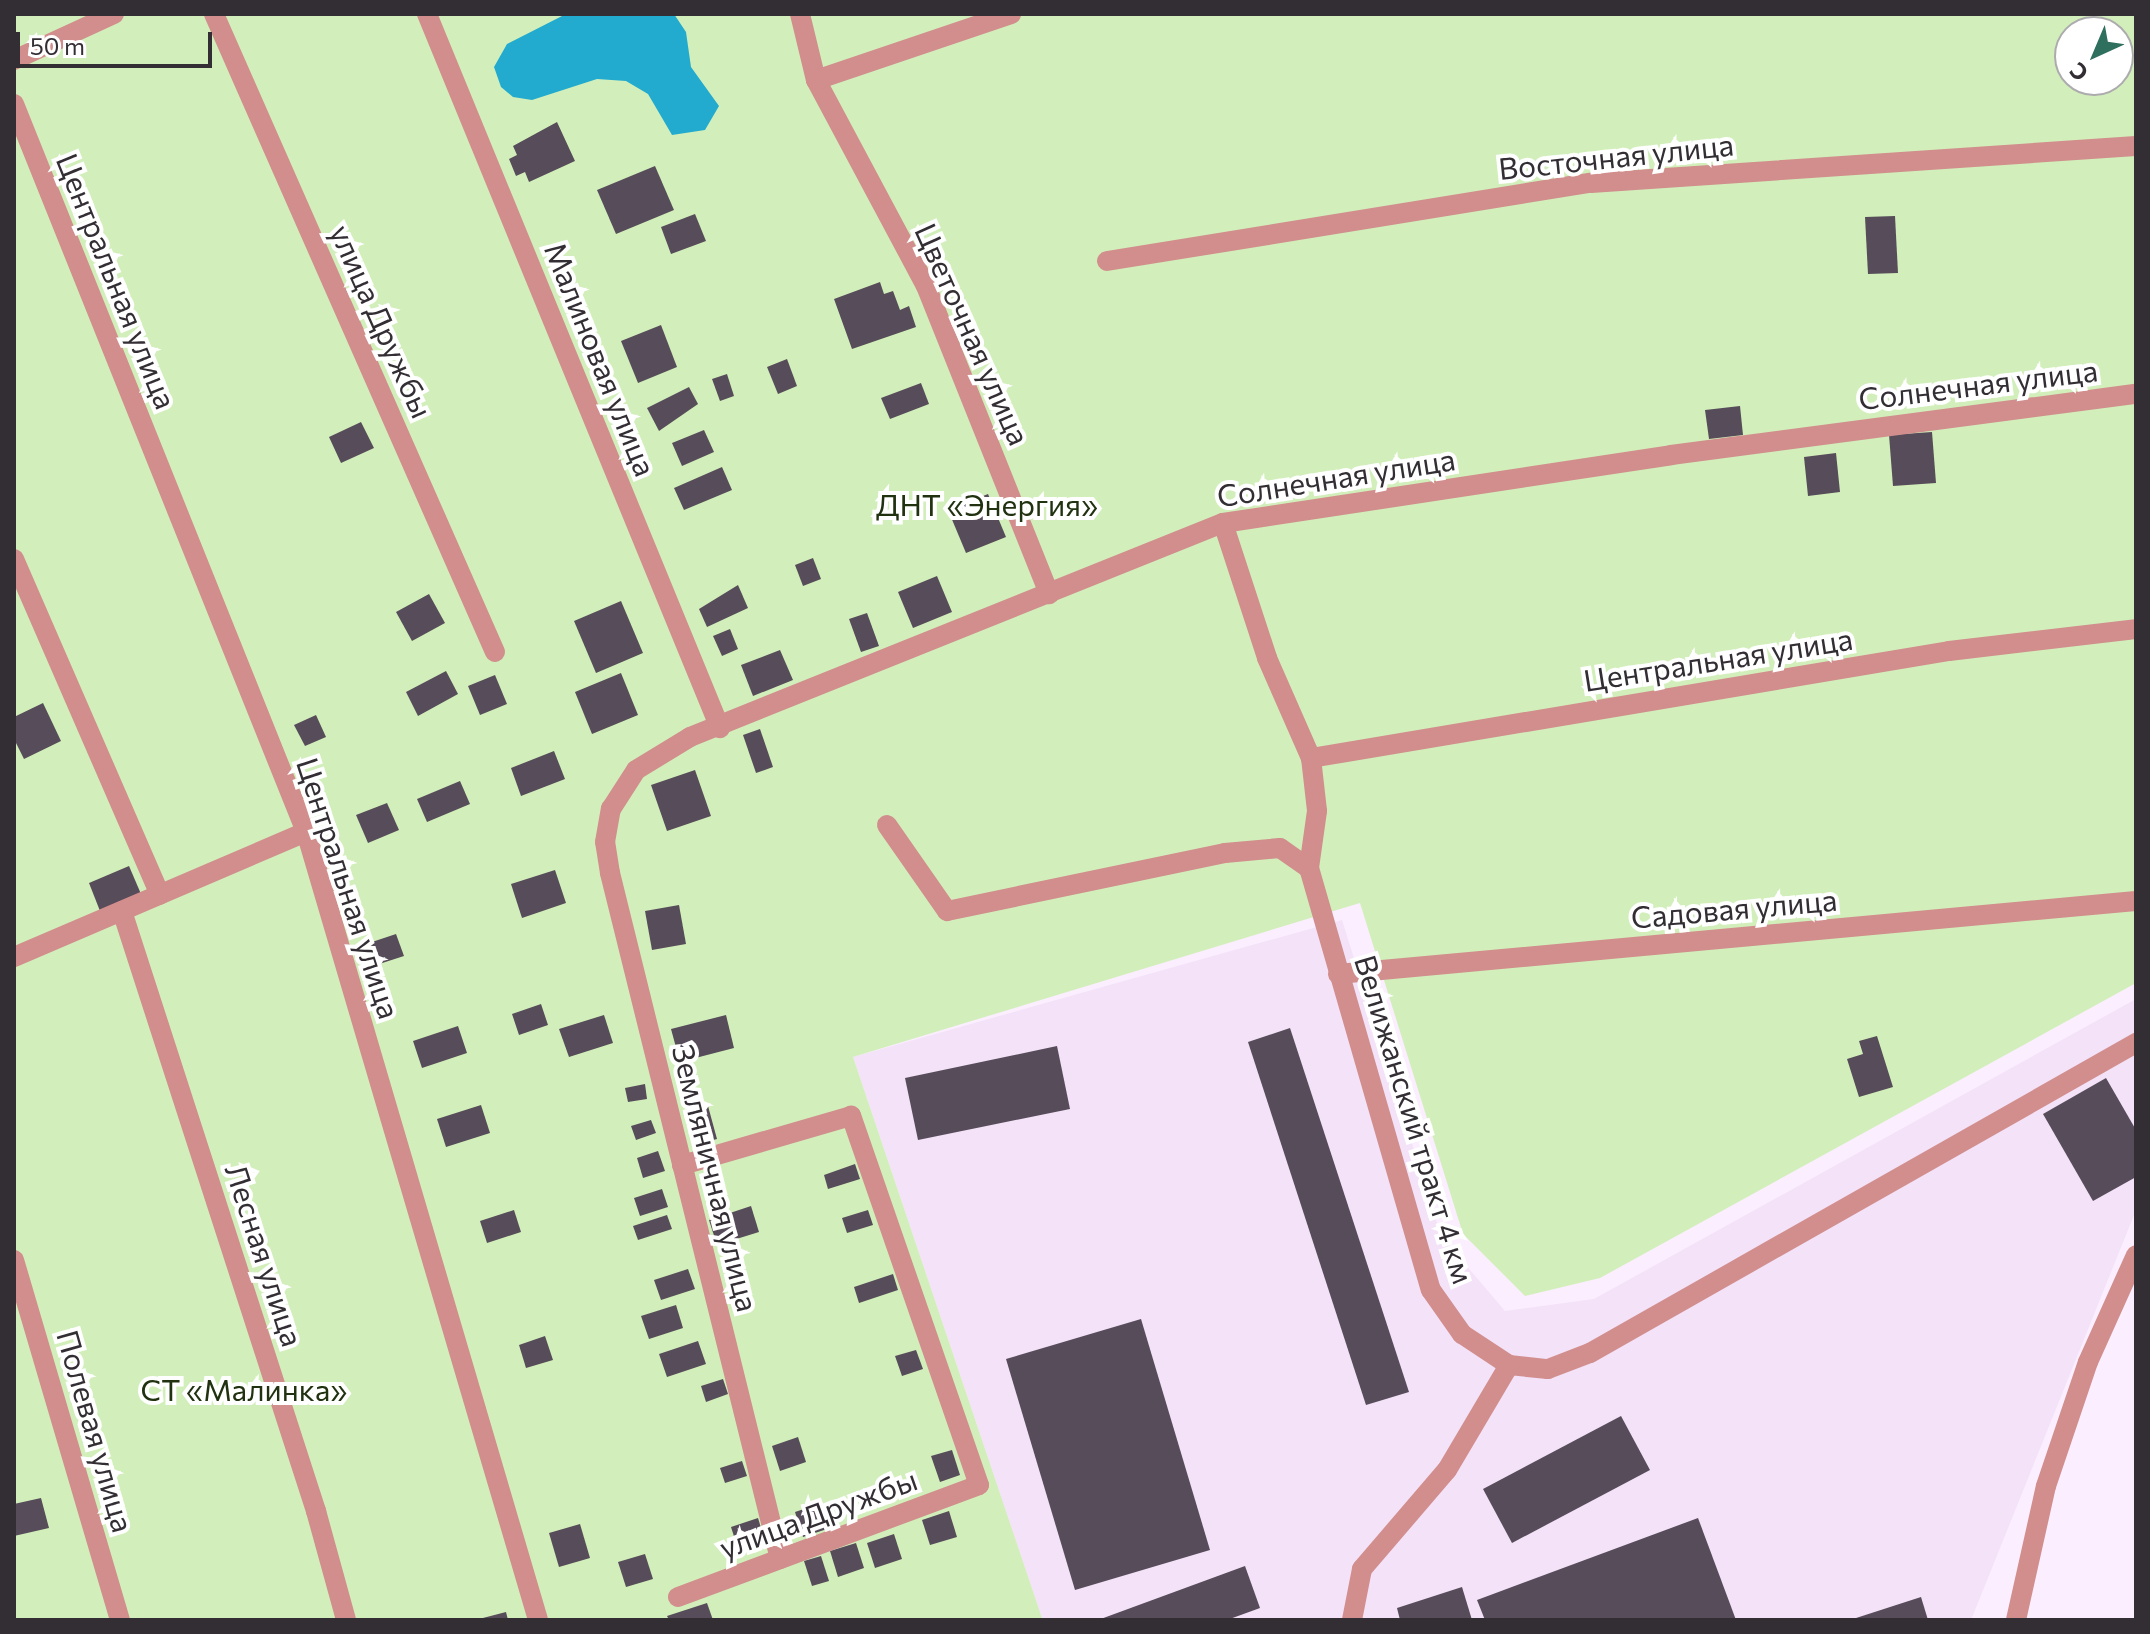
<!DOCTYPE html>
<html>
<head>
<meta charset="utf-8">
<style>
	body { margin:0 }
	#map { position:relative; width:2150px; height:1634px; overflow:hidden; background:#fbeefe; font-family:Commissioner,sans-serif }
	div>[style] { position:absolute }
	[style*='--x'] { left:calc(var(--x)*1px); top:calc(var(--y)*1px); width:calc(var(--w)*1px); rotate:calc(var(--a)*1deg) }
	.built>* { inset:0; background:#f3e2f8 }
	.green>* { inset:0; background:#d2efbb }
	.water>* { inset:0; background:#23abcf }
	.building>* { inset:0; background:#574c59 }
	.minor>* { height:20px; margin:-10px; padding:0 10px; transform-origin:10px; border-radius:10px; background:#d18e8d }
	span { translate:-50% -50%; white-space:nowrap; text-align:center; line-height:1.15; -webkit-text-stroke:8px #fff; paint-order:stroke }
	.street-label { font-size:30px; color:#332e34 }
	.park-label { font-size:30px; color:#213210 }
	.frame { position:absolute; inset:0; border:16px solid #332e34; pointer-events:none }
	.north { position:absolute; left:2054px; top:16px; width:80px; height:80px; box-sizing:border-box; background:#fff; border:2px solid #adabae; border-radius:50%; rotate:224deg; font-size:22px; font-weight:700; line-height:32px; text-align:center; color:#332e34 }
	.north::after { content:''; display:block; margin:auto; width:28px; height:36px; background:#2f6f5e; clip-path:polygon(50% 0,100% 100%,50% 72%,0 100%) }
	.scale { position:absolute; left:16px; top:32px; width:196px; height:36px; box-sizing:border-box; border:4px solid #332e34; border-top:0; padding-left:10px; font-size:24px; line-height:28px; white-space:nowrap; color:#332e34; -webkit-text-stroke:6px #fff; paint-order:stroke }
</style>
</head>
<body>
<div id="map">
	<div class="built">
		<i style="clip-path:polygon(1342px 920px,1441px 1236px,1505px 1311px,1594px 1299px,2136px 999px,2136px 1210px,1971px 1620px,1038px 1620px,1042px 1618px,853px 1057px)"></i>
	</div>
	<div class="green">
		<i style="clip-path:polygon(evenodd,14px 14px,2136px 14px,2136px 983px,1600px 1278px,1525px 1296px,1463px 1234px,1360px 903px,853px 1057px,1042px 1618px,14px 1620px,14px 14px,2070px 32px,2118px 32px,2118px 80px,2070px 80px,2070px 32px)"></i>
	</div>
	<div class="water">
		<i style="clip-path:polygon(566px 14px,674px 14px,686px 32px,691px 67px,719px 106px,705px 130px,672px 135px,648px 94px,626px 81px,597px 79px,532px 100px,513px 97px,501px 87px,494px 67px,507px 44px)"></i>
	</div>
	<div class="building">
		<i style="clip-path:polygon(557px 122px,575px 161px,529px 182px,525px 172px,516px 176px,509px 159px,517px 155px,513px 146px)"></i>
		<i style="clip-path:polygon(655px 166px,674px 210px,616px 234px,597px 190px)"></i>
		<i style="clip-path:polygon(695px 214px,706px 241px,671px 254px,661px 227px)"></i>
		<i style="clip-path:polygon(1895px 216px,1898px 273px,1868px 274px,1865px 217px)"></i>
		<i style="clip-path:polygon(880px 282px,884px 294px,893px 291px,900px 310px,909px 306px,916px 327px,852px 349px,834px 299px)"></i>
		<i style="clip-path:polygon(661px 325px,677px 367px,638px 383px,621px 341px)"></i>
		<i style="clip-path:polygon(787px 359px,797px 386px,778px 394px,767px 367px)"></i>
		<i style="clip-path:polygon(727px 374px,734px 396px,720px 401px,712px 379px)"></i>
		<i style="clip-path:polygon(921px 383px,929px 404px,890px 419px,881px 398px)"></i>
		<i style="clip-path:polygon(689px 387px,698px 404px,659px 431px,647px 408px)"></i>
		<i style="clip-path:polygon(1740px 406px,1743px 435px,1709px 439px,1705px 410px)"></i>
		<i style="clip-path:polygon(361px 422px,374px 448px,341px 463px,329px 437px)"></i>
		<i style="clip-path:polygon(704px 430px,714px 452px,682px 466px,672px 443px)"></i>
		<i style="clip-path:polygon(1932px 432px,1936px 483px,1893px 486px,1889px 435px)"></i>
		<i style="clip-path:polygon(1836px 453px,1840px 492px,1808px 496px,1804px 457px)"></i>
		<i style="clip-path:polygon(722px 467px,732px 490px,684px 510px,674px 488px)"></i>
		<i style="clip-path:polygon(988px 494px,1006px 537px,966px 553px,948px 510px)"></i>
		<i style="clip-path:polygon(813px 558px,821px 579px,803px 586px,795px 565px)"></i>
		<i style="clip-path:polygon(937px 576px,952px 612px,913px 628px,898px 592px)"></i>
		<i style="clip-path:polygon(738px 585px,748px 608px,707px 627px,699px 609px)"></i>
		<i style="clip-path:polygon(429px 594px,445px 623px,412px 641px,396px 612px)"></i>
		<i style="clip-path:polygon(621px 601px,643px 653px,596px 673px,574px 621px)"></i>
		<i style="clip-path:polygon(867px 613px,879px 646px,861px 652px,849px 619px)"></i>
		<i style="clip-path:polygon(730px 629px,738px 649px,722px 656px,713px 636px)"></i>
		<i style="clip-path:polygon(780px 650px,793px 680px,753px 696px,741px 665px)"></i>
		<i style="clip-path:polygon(446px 671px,458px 694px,418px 716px,406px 692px)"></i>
		<i style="clip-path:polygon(621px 673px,638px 715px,592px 734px,575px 692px)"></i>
		<i style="clip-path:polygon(495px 675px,507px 704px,480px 715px,468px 686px)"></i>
		<i style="clip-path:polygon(43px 703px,61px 741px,24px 759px,14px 739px,14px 717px)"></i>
		<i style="clip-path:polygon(316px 715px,326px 737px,305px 746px,294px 725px)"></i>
		<i style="clip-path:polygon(760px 729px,773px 767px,756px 773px,743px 735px)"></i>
		<i style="clip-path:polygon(554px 751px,565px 779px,521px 796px,511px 768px)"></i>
		<i style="clip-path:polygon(695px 770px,711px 816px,667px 831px,651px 785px)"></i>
		<i style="clip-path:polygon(460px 781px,470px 804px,427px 822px,417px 799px)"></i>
		<i style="clip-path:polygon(387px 803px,399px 830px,368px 843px,356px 815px)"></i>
		<i style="clip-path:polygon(129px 866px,141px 894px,100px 911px,89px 883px)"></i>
		<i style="clip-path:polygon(555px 870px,566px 903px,522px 918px,511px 884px)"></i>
		<i style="clip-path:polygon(679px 905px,686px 944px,652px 950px,645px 911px)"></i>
		<i style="clip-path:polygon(396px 934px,404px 956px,373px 966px,366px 944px)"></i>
		<i style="clip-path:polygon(541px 1004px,548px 1025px,519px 1035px,512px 1014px)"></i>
		<i style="clip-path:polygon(604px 1015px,613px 1043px,569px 1057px,559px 1029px)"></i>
		<i style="clip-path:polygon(726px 1015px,734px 1048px,680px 1062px,671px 1029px)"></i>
		<i style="clip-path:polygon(458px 1026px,467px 1053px,422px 1068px,413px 1041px)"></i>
		<i style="clip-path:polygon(1290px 1028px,1409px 1392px,1366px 1405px,1248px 1042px)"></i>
		<i style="clip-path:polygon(1877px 1036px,1893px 1087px,1859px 1097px,1847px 1059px,1863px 1054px,1859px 1041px)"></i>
		<i style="clip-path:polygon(1057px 1046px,1070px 1109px,918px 1140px,905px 1078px)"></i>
		<i style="clip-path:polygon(2106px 1078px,2136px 1130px,2136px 1177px,2093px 1201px,2043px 1114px)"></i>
		<i style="clip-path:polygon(645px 1084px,647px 1099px,628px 1102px,625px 1088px)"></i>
		<i style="clip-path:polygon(481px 1105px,490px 1133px,446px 1147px,437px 1119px)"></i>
		<i style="clip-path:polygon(708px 1106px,717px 1139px,695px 1145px,686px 1112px)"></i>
		<i style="clip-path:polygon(651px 1120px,656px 1133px,636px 1140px,631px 1126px)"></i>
		<i style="clip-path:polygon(658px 1151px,665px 1171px,643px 1178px,637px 1158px)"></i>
		<i style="clip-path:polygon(855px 1164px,860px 1179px,828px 1189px,824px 1175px)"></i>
		<i style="clip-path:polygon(662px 1189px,668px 1207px,640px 1216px,634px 1198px)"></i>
		<i style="clip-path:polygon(751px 1206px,759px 1232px,717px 1245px,709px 1220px)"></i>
		<i style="clip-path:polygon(514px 1210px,521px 1232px,487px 1243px,480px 1221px)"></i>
		<i style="clip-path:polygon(868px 1210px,873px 1225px,847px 1233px,842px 1218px)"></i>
		<i style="clip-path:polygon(667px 1215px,672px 1229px,638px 1240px,633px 1226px)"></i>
		<i style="clip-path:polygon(688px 1269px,695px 1289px,661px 1300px,654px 1280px)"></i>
		<i style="clip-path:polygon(893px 1274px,898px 1290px,859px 1303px,854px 1287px)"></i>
		<i style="clip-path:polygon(676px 1305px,683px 1328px,649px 1339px,641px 1316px)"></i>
		<i style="clip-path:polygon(1141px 1319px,1210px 1550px,1075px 1590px,1006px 1359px)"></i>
		<i style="clip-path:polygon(545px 1336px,553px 1360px,526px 1368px,519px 1345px)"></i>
		<i style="clip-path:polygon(698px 1341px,706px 1364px,667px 1377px,659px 1354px)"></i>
		<i style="clip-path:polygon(916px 1350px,923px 1369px,902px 1376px,895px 1356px)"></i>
		<i style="clip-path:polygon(723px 1379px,728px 1394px,706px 1402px,701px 1386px)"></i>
		<i style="clip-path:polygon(1621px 1416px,1650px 1470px,1512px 1543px,1483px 1489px)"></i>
		<i style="clip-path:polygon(798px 1437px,806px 1462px,780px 1471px,772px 1446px)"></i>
		<i style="clip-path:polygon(952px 1450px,960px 1475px,940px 1482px,931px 1456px)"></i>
		<i style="clip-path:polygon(742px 1461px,747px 1476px,725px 1483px,720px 1468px)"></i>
		<i style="clip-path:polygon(41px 1498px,49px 1528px,14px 1536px,14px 1504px)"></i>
		<i style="clip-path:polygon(822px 1503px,830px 1528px,803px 1537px,795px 1512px)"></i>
		<i style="clip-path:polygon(949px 1511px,957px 1537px,930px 1545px,922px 1520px)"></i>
		<i style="clip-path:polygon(758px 1518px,766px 1544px,739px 1552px,731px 1527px)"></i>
		<i style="clip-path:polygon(1698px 1518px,1736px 1620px,1485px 1620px,1477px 1600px)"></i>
		<i style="clip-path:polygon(580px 1524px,590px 1558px,559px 1567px,549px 1533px)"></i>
		<i style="clip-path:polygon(894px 1534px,902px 1559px,875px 1568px,867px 1543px)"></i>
		<i style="clip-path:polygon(856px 1543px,864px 1568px,838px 1577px,830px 1551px)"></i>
		<i style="clip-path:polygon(645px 1554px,653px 1579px,626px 1587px,618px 1562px)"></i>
		<i style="clip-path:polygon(821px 1556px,829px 1581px,812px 1586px,804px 1561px)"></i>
		<i style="clip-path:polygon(1245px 1566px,1260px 1608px,1227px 1620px,1098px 1620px)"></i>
		<i style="clip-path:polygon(1462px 1587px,1472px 1620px,1400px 1620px,1397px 1608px)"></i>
		<i style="clip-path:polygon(1921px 1597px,1928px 1620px,1853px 1620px,1853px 1619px)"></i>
		<i style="clip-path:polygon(707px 1603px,713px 1620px,669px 1620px,667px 1616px)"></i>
		<i style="clip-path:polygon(506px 1612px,508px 1620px,480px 1620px,479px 1619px)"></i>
	</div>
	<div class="minor">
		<i style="--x:214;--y:14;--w:697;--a:66.23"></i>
		<i style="--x:427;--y:14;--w:772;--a:67.69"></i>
		<i style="--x:800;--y:14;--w:68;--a:76.4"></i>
		<i style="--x:816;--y:80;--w:234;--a:61.9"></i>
		<i style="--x:926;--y:286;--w:332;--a:68.2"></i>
		<i style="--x:14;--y:60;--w:110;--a:-24.7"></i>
		<i style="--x:816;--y:80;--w:206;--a:-18.7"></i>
		<i style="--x:14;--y:104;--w:784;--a:68.14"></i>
		<i style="--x:306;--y:832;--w:821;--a:73.59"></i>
		<i style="--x:1107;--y:261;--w:490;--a:-9.2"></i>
		<i style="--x:1591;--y:183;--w:546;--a:-3.88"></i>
		<i style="--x:1223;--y:523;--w:142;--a:71.9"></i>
		<i style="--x:1267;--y:658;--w:109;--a:66.3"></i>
		<i style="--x:1311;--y:758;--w:53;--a:83.5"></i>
		<i style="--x:1317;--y:811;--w:58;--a:98"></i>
		<i style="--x:14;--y:559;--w:366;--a:66.5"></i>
		<i style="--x:1311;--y:758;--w:647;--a:-9.52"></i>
		<i style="--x:1949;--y:651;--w:188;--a:-6.7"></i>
		<i style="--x:887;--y:825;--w:105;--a:55.1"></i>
		<i style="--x:947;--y:911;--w:284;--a:-11.8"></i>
		<i style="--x:1225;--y:853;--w:55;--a:-5.2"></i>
		<i style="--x:1280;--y:848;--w:35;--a:35"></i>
		<i style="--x:1309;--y:868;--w:439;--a:73.9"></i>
		<i style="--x:1431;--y:1290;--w:54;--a:54.8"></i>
		<i style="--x:1462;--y:1334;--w:56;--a:33.4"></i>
		<i style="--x:1509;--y:1365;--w:39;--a:6"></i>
		<i style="--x:1548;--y:1369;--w:45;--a:-20.9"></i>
		<i style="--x:1590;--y:1353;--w:628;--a:-29.59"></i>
		<i style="--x:122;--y:911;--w:631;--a:72.08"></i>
		<i style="--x:316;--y:1511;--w:113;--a:74.6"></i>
		<i style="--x:14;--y:957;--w:318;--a:-23.2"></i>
		<i style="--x:1338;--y:974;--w:801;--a:-5.23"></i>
		<i style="--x:14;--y:1260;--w:375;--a:73.6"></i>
		<i style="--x:780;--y:1559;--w:707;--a:-103.92"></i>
		<i style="--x:610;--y:873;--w:31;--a:-99"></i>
		<i style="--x:605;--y:842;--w:34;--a:-80"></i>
		<i style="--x:611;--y:809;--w:46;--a:-57.3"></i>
		<i style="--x:636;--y:770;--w:63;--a:-31.4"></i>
		<i style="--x:690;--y:737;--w:574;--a:-21.88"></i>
		<i style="--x:1223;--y:523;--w:453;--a:-8.6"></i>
		<i style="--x:1671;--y:455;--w:469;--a:-7.5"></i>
		<i style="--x:678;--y:1597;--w:321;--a:-20.4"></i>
		<i style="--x:979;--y:1485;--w:391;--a:-109.1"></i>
		<i style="--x:851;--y:1116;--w:176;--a:163.8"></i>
		<i style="--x:1352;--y:1620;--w:52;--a:-78.9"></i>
		<i style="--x:1362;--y:1569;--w:130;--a:-49.4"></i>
		<i style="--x:1447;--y:1470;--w:122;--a:-59.4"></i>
		<i style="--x:2016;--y:1620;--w:137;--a:-77.4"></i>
		<i style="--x:2046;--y:1486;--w:131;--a:-71.3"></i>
		<i style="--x:2088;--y:1362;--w:117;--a:-65.8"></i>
	</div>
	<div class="street-label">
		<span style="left:1616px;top:156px;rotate:-6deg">Восточная улица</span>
		<span style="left:117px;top:281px;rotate:68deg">Центральная улица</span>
		<span style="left:382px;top:321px;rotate:66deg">улица Дружбы</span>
		<span style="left:973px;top:334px;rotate:66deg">Цветочная улица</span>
		<span style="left:601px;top:359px;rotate:68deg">Малиновая улица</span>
		<span style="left:1978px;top:384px;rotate:-7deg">Солнечная улица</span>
		<span style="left:1336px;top:477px;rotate:-9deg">Солнечная улица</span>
		<span style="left:1718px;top:659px;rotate:-9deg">Центральная улица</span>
		<span style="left:349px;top:888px;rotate:72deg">Центральная улица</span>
		<span style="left:1734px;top:908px;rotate:-5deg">Садовая улица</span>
		<span style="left:1415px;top:1119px;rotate:73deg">Велижанский тракт 4 км</span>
		<span style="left:716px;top:1178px;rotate:76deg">Земляничная улица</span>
		<span style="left:265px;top:1255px;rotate:72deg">Лесная улица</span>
		<span style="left:96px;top:1431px;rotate:74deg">Полевая улица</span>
		<span style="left:818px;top:1513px;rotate:-20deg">улица Дружбы</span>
	</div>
	<div class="park-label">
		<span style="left:987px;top:504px">ДНТ «Энергия»</span>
		<span style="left:244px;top:1389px">CТ «Малинка»</span>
	</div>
	<div class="frame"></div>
	<div class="north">С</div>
	<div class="scale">50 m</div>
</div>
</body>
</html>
